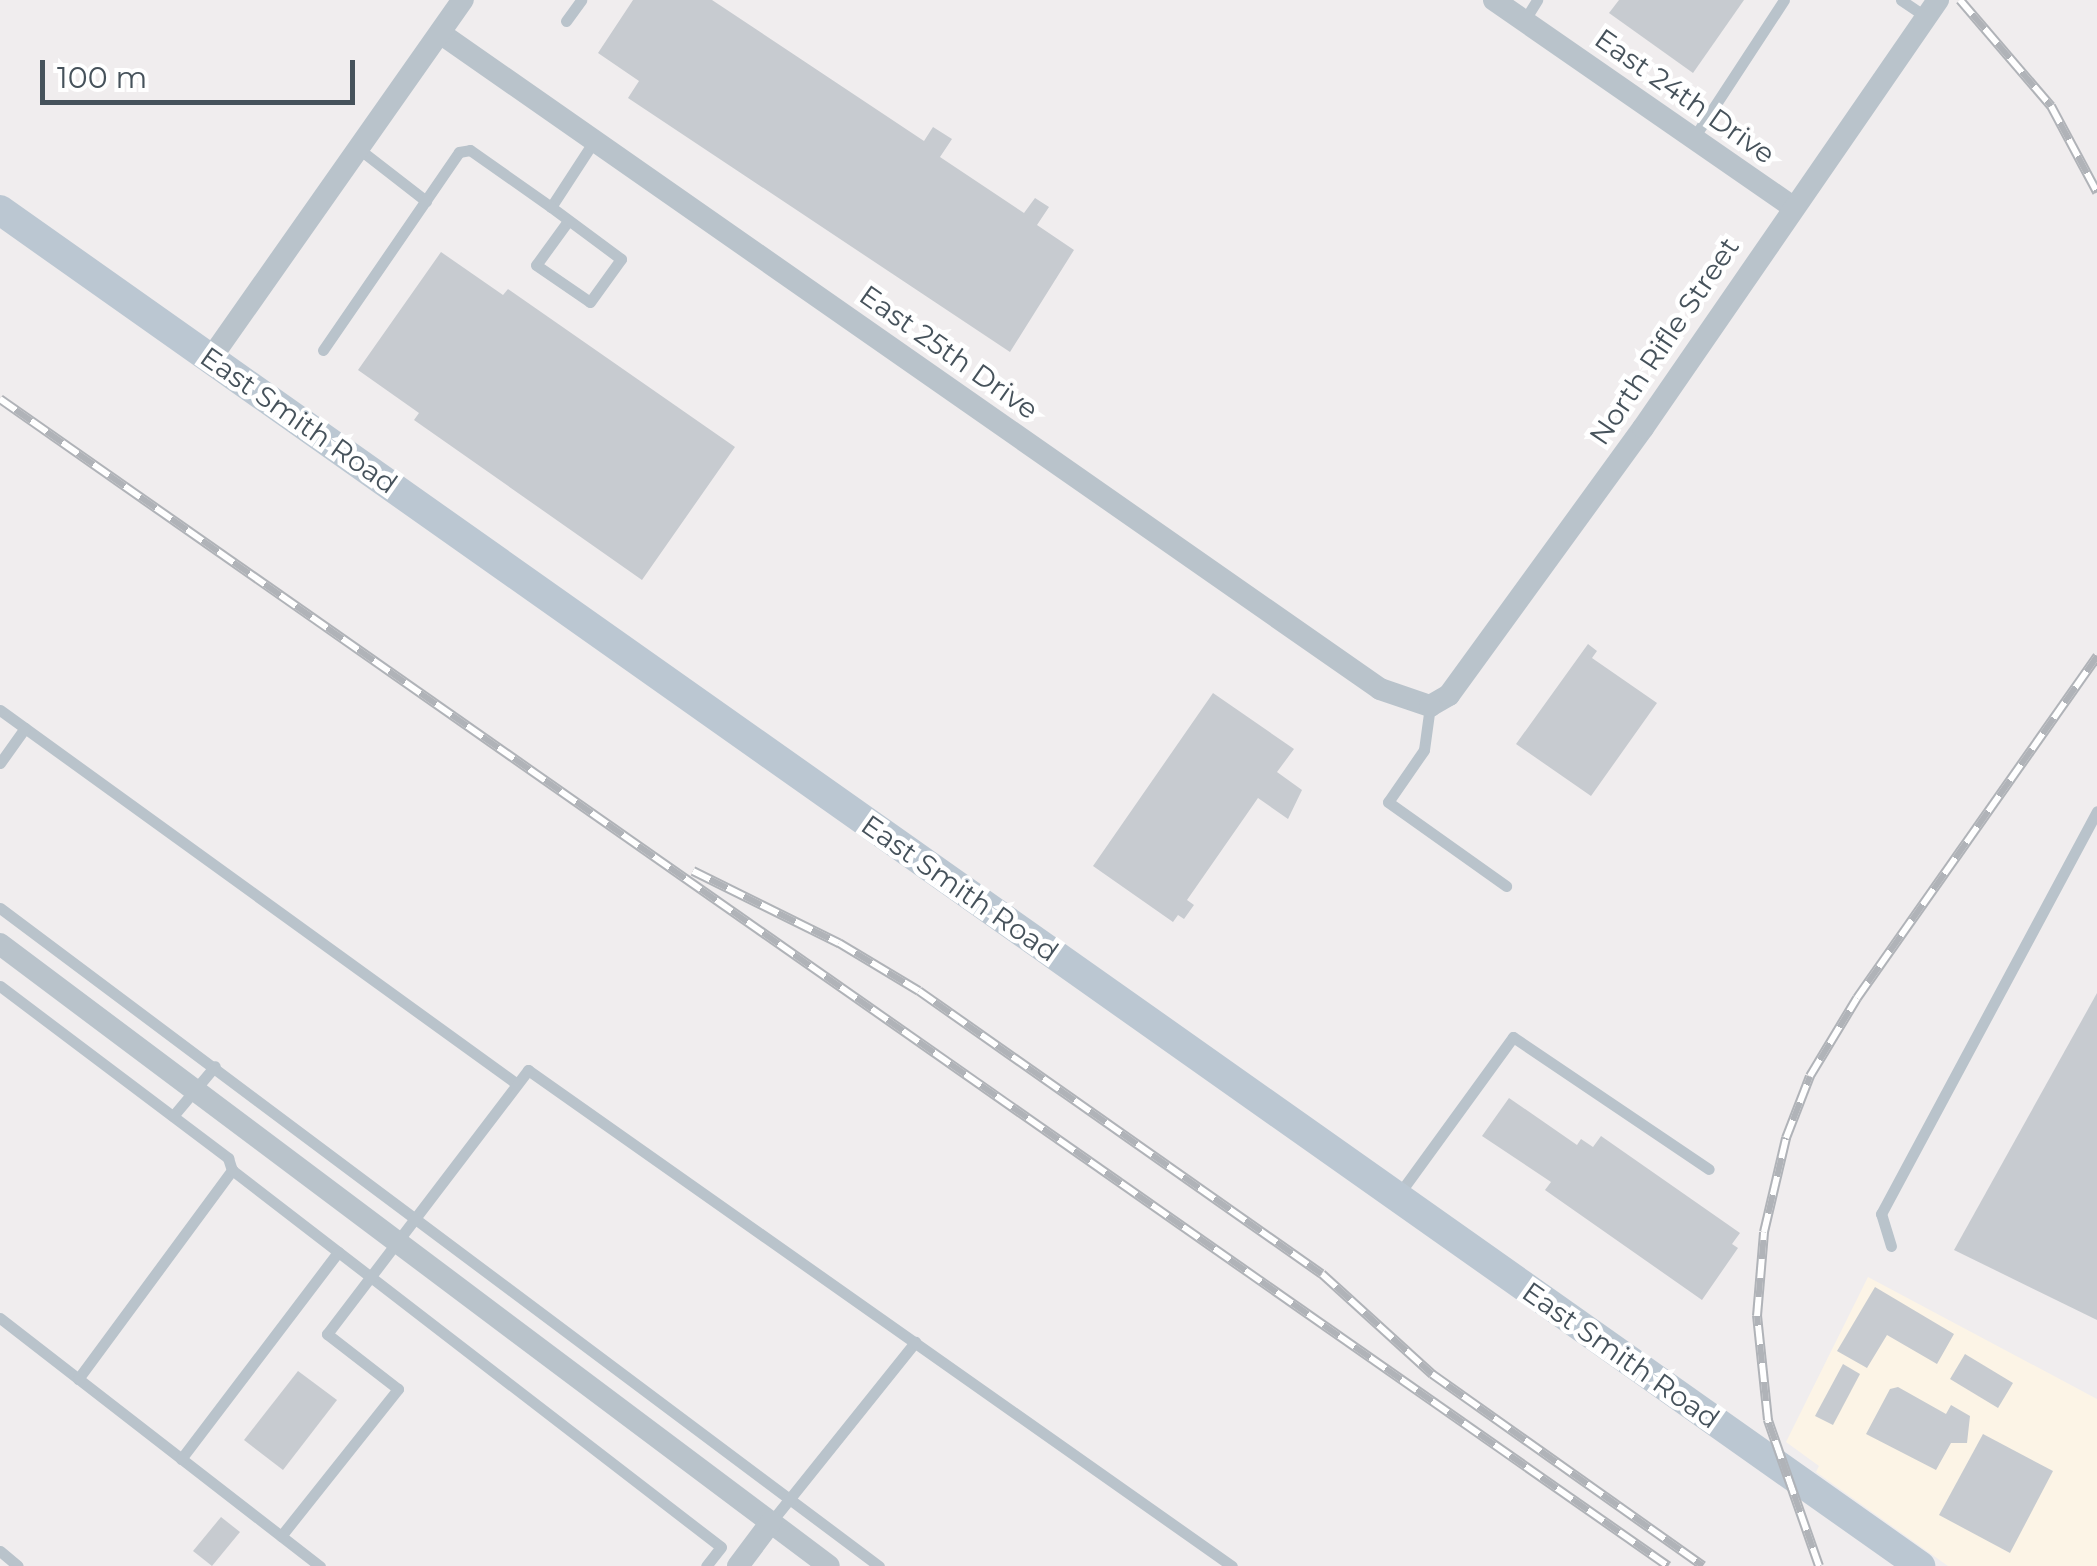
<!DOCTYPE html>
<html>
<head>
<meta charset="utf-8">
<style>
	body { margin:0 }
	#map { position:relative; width:2097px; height:1566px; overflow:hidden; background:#f0edee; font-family:Montserrat,sans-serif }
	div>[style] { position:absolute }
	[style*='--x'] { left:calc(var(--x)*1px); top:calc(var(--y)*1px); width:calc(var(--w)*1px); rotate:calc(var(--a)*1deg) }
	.commercial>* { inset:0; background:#fcf4e6 }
	.building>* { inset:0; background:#c7cbd0 }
	.lane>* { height:11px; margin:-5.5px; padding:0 5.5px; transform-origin:5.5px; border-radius:5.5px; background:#b9c3cb }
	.street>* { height:22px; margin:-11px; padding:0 11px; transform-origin:11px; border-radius:11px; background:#b9c3cb }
	.secondary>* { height:30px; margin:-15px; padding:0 15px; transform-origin:15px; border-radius:15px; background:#bbc7d2 }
	.rail>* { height:10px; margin-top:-5px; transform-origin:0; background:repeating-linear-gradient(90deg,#fff 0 19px,#b0b3b8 0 38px); box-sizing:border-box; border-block:2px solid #b0b3b8 }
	span { translate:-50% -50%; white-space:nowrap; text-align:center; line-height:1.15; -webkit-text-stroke:9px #fff; paint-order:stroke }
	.street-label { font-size:28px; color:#46525b }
	.scale { position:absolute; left:40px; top:60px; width:315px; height:45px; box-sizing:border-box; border:5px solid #46525b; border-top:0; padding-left:12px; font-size:30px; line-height:35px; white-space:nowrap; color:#46525b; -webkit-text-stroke:8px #fff; paint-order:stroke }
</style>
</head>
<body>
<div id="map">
	<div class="commercial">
		<i style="clip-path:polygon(1868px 1277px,2097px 1399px,2097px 1566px,1948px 1566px,1816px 1472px,1819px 1466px,1786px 1442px)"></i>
	</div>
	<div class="building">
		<i style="clip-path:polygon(633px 0,712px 0,924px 141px,933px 127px,952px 139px,940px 157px,1024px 213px,1035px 198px,1049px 207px,1037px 225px,1074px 250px,1010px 352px,628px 98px,639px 81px,598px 53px)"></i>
		<i style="clip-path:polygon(1619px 0,1744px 0,1693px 73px,1609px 13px)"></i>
		<i style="clip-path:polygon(441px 252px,503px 295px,508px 289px,735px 447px,642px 580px,414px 420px,419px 413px,358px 370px)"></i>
		<i style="clip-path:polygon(1588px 644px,1597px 651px,1592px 658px,1657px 703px,1591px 796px,1516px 744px)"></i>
		<i style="clip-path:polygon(1213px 693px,1294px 749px,1277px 772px,1302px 790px,1288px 819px,1258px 798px,1187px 900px,1194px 905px,1184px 919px,1178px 915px,1173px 922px,1093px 866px)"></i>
		<i style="clip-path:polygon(2097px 993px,2097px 1320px,1954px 1250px)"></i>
		<i style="clip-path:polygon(1509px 1098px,1577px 1145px,1581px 1139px,1593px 1147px,1601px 1136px,1740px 1233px,1732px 1244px,1738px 1248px,1702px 1300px,1545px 1190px,1551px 1182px,1482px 1136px)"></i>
		<i style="clip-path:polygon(1875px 1287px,1954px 1334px,1937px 1364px,1887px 1335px,1867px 1368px,1837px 1351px)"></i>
		<i style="clip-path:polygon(1965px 1354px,2013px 1383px,1998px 1408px,1950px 1379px)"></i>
		<i style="clip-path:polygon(1843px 1364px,1860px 1374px,1833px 1425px,1815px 1416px)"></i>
		<i style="clip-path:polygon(298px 1371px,337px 1400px,283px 1470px,244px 1440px)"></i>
		<i style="clip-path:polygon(1898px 1387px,1946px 1414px,1951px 1405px,1970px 1416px,1967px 1443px,1951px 1443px,1936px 1470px,1866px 1434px,1890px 1389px)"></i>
		<i style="clip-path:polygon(1983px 1434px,2053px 1471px,2010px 1553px,1939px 1515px)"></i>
		<i style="clip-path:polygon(221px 1517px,240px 1532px,212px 1566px,193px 1551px)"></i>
	</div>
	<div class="lane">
		<i style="--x:1901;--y:0;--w:30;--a:34"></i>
		<i style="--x:566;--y:21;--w:26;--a:-54"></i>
		<i style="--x:1524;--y:21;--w:25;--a:-58"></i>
		<i style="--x:1693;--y:139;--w:166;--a:-56.8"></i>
		<i style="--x:359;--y:149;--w:85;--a:37.8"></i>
		<i style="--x:568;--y:221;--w:54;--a:126"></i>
		<i style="--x:536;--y:265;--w:65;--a:34.4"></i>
		<i style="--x:590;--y:302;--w:53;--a:-54.2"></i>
		<i style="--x:621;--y:259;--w:87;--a:-143.4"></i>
		<i style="--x:551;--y:207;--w:79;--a:-56.9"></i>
		<i style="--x:323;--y:350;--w:240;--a:-55.5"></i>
		<i style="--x:459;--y:152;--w:11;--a:-10"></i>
		<i style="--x:470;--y:150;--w:99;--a:35.1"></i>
		<i style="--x:1430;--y:706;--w:44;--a:97.8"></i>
		<i style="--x:1424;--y:750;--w:63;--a:124.7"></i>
		<i style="--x:1388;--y:802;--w:145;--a:35.4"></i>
		<i style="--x:0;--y:710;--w:638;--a:35.88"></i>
		<i style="--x:0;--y:763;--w:43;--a:-54.5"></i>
		<i style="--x:0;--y:908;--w:1098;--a:36.82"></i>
		<i style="--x:0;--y:986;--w:286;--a:37"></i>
		<i style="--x:228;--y:1158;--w:13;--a:72"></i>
		<i style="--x:173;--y:1116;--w:65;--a:-50"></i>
		<i style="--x:1399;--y:1194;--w:194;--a:-54"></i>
		<i style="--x:1513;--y:1037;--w:236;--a:34"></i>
		<i style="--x:1891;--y:1246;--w:34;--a:-107"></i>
		<i style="--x:1881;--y:1214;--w:457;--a:-61.8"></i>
		<i style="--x:0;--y:1318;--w:405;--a:37.8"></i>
		<i style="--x:78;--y:1379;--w:260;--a:-53.6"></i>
		<i style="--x:232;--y:1170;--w:617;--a:37.63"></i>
		<i style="--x:721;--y:1547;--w:24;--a:128"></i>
		<i style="--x:181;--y:1459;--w:260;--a:-52.8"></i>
		<i style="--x:771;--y:1522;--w:231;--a:-51.3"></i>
		<i style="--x:281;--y:1536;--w:188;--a:-51.5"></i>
		<i style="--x:398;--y:1389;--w:90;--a:-142.2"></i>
		<i style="--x:327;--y:1334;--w:332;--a:-52.7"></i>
		<i style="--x:528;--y:1070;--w:861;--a:35.17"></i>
		<i style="--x:0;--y:1551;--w:23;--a:40"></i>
	</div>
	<div class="street">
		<i style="--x:1494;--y:0;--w:364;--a:34.7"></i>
		<i style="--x:440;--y:33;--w:1146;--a:34.91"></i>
		<i style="--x:1380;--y:689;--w:53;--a:18.8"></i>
		<i style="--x:1430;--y:706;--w:22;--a:-30"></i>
		<i style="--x:1449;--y:695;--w:330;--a:-54"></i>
		<i style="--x:1643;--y:428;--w:520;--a:-55.42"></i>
		<i style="--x:211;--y:358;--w:438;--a:-54.9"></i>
		<i style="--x:0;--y:944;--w:1036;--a:36.88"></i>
		<i style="--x:738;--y:1566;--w:55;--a:-53.1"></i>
	</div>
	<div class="secondary">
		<i style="--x:0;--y:210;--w:2351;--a:35.23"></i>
	</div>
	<div class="rail">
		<i style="--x:1960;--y:0;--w:140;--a:49.4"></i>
		<i style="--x:2051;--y:106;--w:98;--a:61.9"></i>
		<i style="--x:0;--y:399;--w:2036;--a:34.98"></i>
		<i style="--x:693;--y:871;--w:163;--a:26.3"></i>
		<i style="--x:839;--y:943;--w:93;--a:31"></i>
		<i style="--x:919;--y:991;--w:492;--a:35.1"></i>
		<i style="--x:1322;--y:1274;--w:149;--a:42.3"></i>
		<i style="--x:1432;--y:1374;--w:332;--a:35.3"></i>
		<i style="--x:1819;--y:1566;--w:155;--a:-109.3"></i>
		<i style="--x:1768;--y:1420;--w:105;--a:-96"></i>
		<i style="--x:1757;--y:1316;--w:84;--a:-85.2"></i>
		<i style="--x:1764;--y:1232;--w:97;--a:-76.8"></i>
		<i style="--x:1786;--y:1138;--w:66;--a:-68.8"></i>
		<i style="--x:1810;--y:1076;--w:91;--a:-58.9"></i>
		<i style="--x:1857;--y:998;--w:418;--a:-54.9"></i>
	</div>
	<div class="street-label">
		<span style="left:1685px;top:96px;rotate:35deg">East 24th Drive</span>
		<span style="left:1664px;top:341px;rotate:-56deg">North Rifle Street</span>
		<span style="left:949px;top:352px;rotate:35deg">East 25th Drive</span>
		<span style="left:299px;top:420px;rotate:35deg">East Smith Road</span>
		<span style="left:960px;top:888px;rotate:35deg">East Smith Road</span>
		<span style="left:1621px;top:1355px;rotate:35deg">East Smith Road</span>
	</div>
	<div class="scale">100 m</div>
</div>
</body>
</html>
